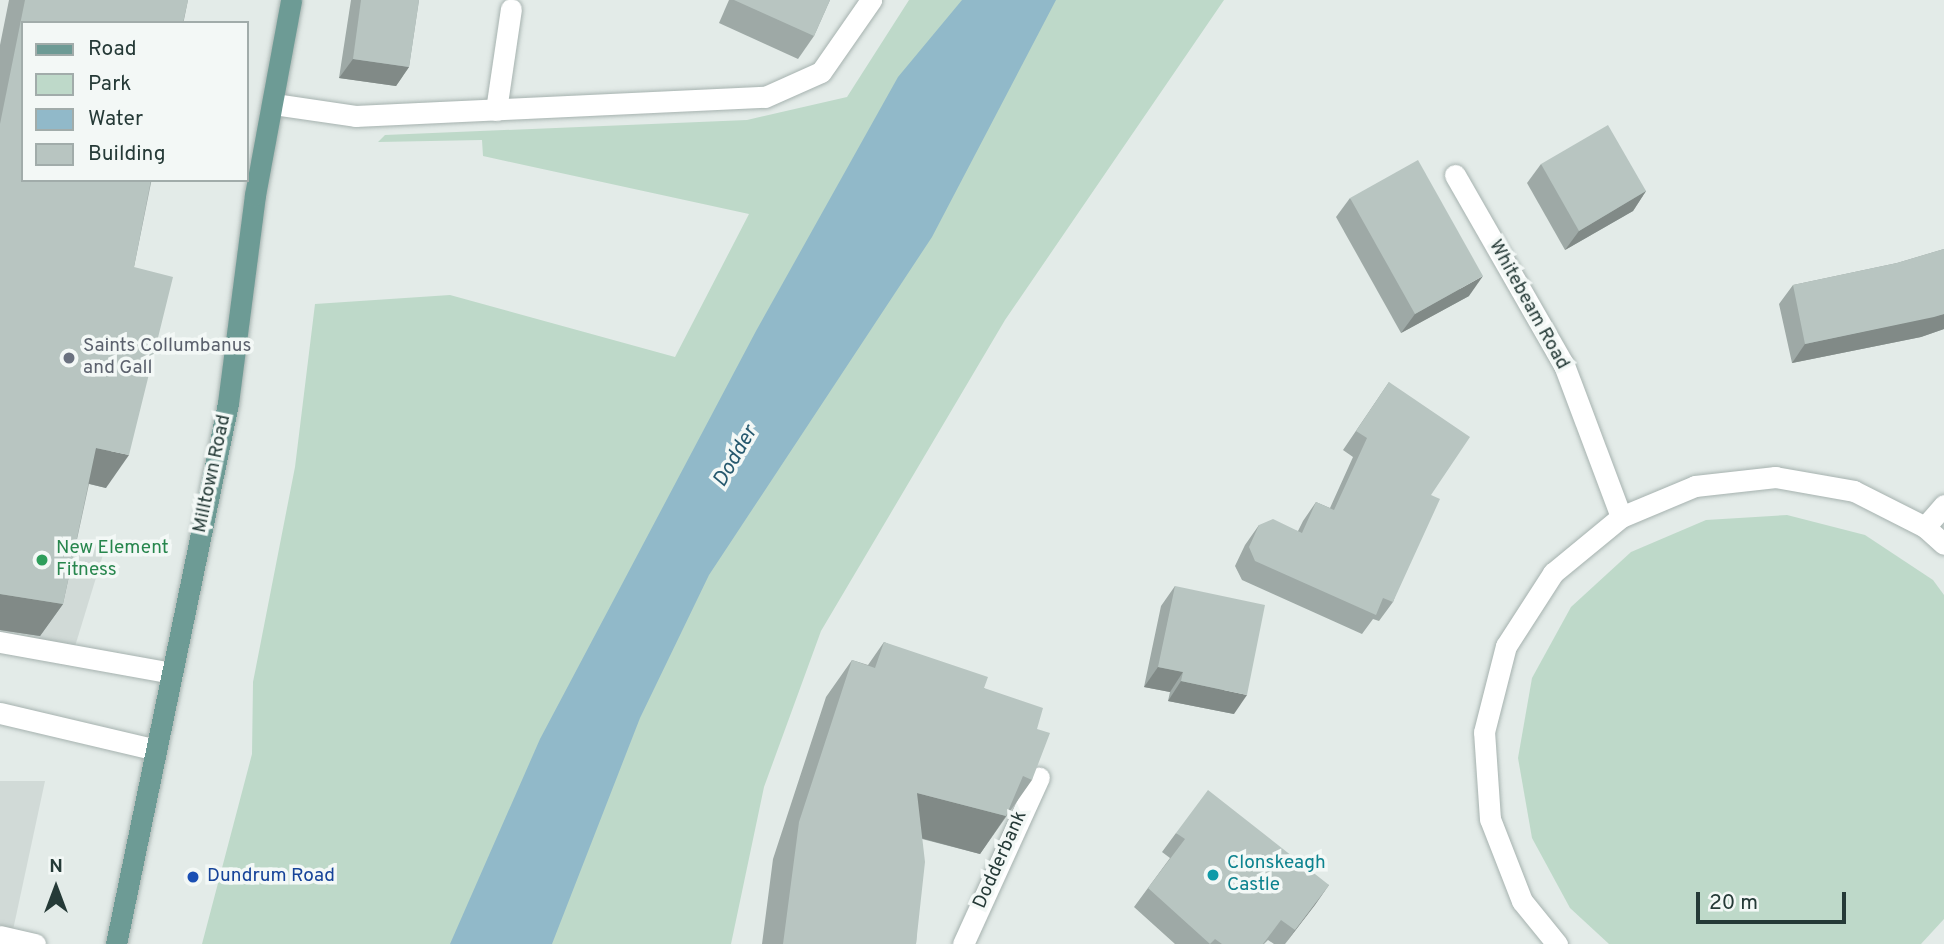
<!DOCTYPE html>
<html>
<head>
<meta charset="utf-8">
<style>
	body { margin:0 }
	#map { position:relative; width:1944px; height:944px; overflow:hidden; background:#e3ebe8; font-family:Overpass,sans-serif }
	div>[style] { position:absolute }
	[style*='--x'] { left:calc(var(--x)*1px); top:calc(var(--y)*1px); width:calc(var(--w)*1px); rotate:calc(var(--a)*1deg) }
	.built>* { inset:0; background:#d1dad7 }
	.green>* { inset:0; background:#bed9c9 }
	.water>* { inset:0; background:#91b9c9 }
	.roads { filter:drop-shadow(0 0 2px #a6b2af) drop-shadow(0 0 2px #a6b2af) }
	.minor>* { height:21px; margin:-10.5px; padding:0 10.5px; transform-origin:10.5px; border-radius:10.5px; background:#fff }
	.major>* { height:21px; margin:-10.5px; padding:0 10.5px; transform-origin:10.5px; border-radius:10.5px; background:#6d9b95 }
	.wall>* { inset:0; background:#9ea9a6 }
	.shaded-wall>* { inset:0; background:#818a87 }
	.building>* { inset:0; background:#b8c5c1 }
	.dots>* { width:19px; height:19px; translate:-50% -50%; box-sizing:border-box; border:4px solid #f3f8f6; border-radius:50% }
	span { translate:-50% -50%; white-space:nowrap; text-align:center; line-height:1.15; -webkit-text-stroke:7px #f3f8f6; paint-order:stroke }
	.street-label { font-size:19px; color:#253a37 }
	.worship-label { font-size:19px; color:#5b616d }
	.left { translate:0 -50%; text-align:left }
	.leisure-label { font-size:19px; color:#27864d }
	.culture-label { font-size:19px; color:#0d838f }
	.transit-label { font-size:19px; color:#164399 }
	.water-label { font-size:21px; color:#26596e; font-style:italic }
	.legend { position:absolute; left:21px; top:21px; width:228px; height:161px; box-sizing:border-box; background:#f3f8f6; border:2px solid #a1acaa; margin:0; padding:9px 12px; list-style:none; font-size:21px; color:#253a37 }
	.legend li { display:flex; align-items:center; gap:14px; height:35px }
	.legend b { width:35px; border:2px solid #a1acaa }
	.north { position:absolute; left:21px; top:853px; width:70px; height:70px; -webkit-text-stroke:5px #f3f8f6; paint-order:stroke; rotate:0deg; font-size:19px; font-weight:700; line-height:28px; text-align:center; color:#253a37 }
	.north::after { content:''; display:block; margin:auto; width:24px; height:32px; background:#253a37; clip-path:polygon(50% 0,100% 100%,50% 72%,0 100%) }
	.scale { position:absolute; left:1696px; top:892px; width:150px; height:32px; box-sizing:border-box; border:4px solid #253a37; border-top:0; padding-left:9px; font-size:21px; line-height:24px; white-space:nowrap; color:#253a37; -webkit-text-stroke:5px #f3f8f6; paint-order:stroke }
</style>
</head>
<body>
<div id="map">
	<div class="built">
		<i style="clip-path:polygon(0 522px,106px 545px,69px 666px,0 651px)"></i>
		<i style="clip-path:polygon(0 781px,45px 781px,10px 944px,0 944px)"></i>
	</div>
	<div class="green">
		<i style="clip-path:polygon(909px 0,1224px 0,1005px 320px,821px 631px,764px 787px,731px 944px,202px 944px,252px 754px,253px 682px,295px 467px,315px 304px,450px 295px,675px 357px,749px 214px,483px 156px,482px 140px,378px 142px,385px 135px,747px 120px,847px 97px)"></i>
		<i style="clip-path:polygon(1787px 515px,1865px 535px,1933px 580px,1944px 595px,1944px 919px,1921px 944px,1609px 944px,1570px 908px,1532px 838px,1518px 758px,1532px 678px,1571px 607px,1631px 552px,1706px 520px)"></i>
	</div>
	<div class="water">
		<i style="clip-path:polygon(962px 0,1056px 0,932px 237px,709px 575px,640px 718px,552px 944px,450px 944px,540px 739px,756px 331px,898px 77px)"></i>
	</div>
	<div class="roads">
		<div class="minor">
			<i style="--x:274;--y:104;--w:82;--a:8.4"></i>
			<i style="--x:355;--y:116;--w:410;--a:-2.7"></i>
			<i style="--x:765;--y:97;--w:61;--a:-24.1"></i>
			<i style="--x:821;--y:72;--w:88;--a:-55.2"></i>
			<i style="--x:496;--y:110;--w:102;--a:-81.6"></i>
			<i style="--x:1455;--y:175;--w:219;--a:60.2"></i>
			<i style="--x:1564;--y:365;--w:162;--a:69.4"></i>
			<i style="--x:1925;--y:527;--w:29;--a:-49"></i>
			<i style="--x:0;--y:642;--w:175;--a:10.2"></i>
			<i style="--x:0;--y:713;--w:160;--a:13.3"></i>
			<i style="--x:0;--y:936;--w:36;--a:13"></i>
			<i style="--x:963;--y:944;--w:183;--a:-65.5"></i>
			<i style="--x:1557;--y:944;--w:55;--a:-129.1"></i>
			<i style="--x:1522;--y:901;--w:88;--a:-111.3"></i>
			<i style="--x:1490;--y:819;--w:87;--a:-93.9"></i>
			<i style="--x:1484;--y:732;--w:89;--a:-75.7"></i>
			<i style="--x:1506;--y:646;--w:87;--a:-57.2"></i>
			<i style="--x:1553;--y:573;--w:88;--a:-39.5"></i>
			<i style="--x:1621;--y:517;--w:80;--a:-22.7"></i>
			<i style="--x:1695;--y:486;--w:81;--a:-6.4"></i>
			<i style="--x:1775;--y:477;--w:80;--a:10"></i>
			<i style="--x:1854;--y:491;--w:80;--a:26.9"></i>
			<i style="--x:1925;--y:527;--w:25;--a:42"></i>
		</div>
		<div class="major">
			<i style="--x:116;--y:944;--w:552;--a:-78.3"></i>
			<i style="--x:228;--y:403;--w:210;--a:-82.6"></i>
			<i style="--x:255;--y:195;--w:198;--a:-79.5"></i>
		</div>
	</div>
	<div class="wall">
		<i style="clip-path:polygon(9px 0,188px 0,134px 267px,106px 488px,89px 484px,63px 604px,40px 636px,0 630px,0 45px)"></i>
		<i style="clip-path:polygon(351px 0,419px 0,409px 67px,396px 86px,339px 78px)"></i>
		<i style="clip-path:polygon(729px 0,830px 0,814px 36px,798px 59px,719px 23px)"></i>
		<i style="clip-path:polygon(1541px 164px,1646px 191px,1633px 211px,1565px 250px,1527px 183px)"></i>
		<i style="clip-path:polygon(1350px 198px,1469px 296px,1401px 333px,1336px 217px)"></i>
		<i style="clip-path:polygon(1944px 249px,1944px 329px,1921px 337px,1792px 363px,1779px 304px,1793px 285px,1897px 263px)"></i>
		<i style="clip-path:polygon(1389px 382px,1431px 495px,1393px 602px,1379px 621px,1373px 619px,1362px 634px,1242px 580px,1235px 566px,1245px 545px,1259px 525px,1298px 531px,1303px 521px,1316px 502px,1330px 508px,1353px 457px,1343px 450px)"></i>
		<i style="clip-path:polygon(1175px 586px,1234px 714px,1168px 701px,1170px 692px,1144px 687px,1161px 606px)"></i>
		<i style="clip-path:polygon(884px 642px,984px 688px,1037px 729px,1032px 780px,980px 854px,922px 839px,916px 944px,762px 944px,773px 859px,826px 697px,852px 660px,868px 665px)"></i>
		<i style="clip-path:polygon(1176px 833px,1329px 885px,1285px 944px,1274px 944px,1268px 940px,1264px 944px,1175px 944px,1134px 907px,1170px 858px,1162px 852px)"></i>
	</div>
	<div class="shaded-wall">
		<i style="clip-path:polygon(353px 59px,409px 67px,396px 86px,339px 78px)"></i>
		<i style="clip-path:polygon(1646px 191px,1633px 211px,1565px 250px,1579px 231px)"></i>
		<i style="clip-path:polygon(1483px 276px,1469px 296px,1401px 333px,1415px 314px)"></i>
		<i style="clip-path:polygon(1944px 314px,1944px 329px,1921px 337px,1792px 363px,1805px 344px)"></i>
		<i style="clip-path:polygon(96px 448px,129px 455px,106px 488px,74px 480px)"></i>
		<i style="clip-path:polygon(0 594px,63px 604px,40px 636px,0 630px)"></i>
		<i style="clip-path:polygon(1158px 667px,1183px 672px,1170px 692px,1144px 687px)"></i>
		<i style="clip-path:polygon(1181px 681px,1247px 695px,1234px 714px,1168px 701px)"></i>
		<i style="clip-path:polygon(917px 793px,1006px 816px,980px 854px,891px 830px)"></i>
		<i style="clip-path:polygon(1329px 885px,1315px 905px,1285px 944px,1295px 930px)"></i>
	</div>
	<div class="building">
		<i style="clip-path:polygon(25px 0,188px 0,183px 23px,23px 23px,23px 180px,151px 180px,134px 267px,173px 277px,129px 455px,96px 448px,63px 604px,0 594px,0 124px)"></i>
		<i style="clip-path:polygon(361px 0,419px 0,409px 67px,353px 59px)"></i>
		<i style="clip-path:polygon(734px 0,830px 0,814px 36px)"></i>
		<i style="clip-path:polygon(1608px 125px,1646px 191px,1579px 231px,1541px 164px)"></i>
		<i style="clip-path:polygon(1418px 160px,1483px 276px,1415px 314px,1350px 198px)"></i>
		<i style="clip-path:polygon(1944px 249px,1944px 314px,1934px 317px,1805px 344px,1793px 285px,1897px 263px)"></i>
		<i style="clip-path:polygon(1389px 382px,1470px 437px,1431px 495px,1440px 499px,1393px 602px,1383px 598px,1376px 615px,1255px 561px,1249px 547px,1259px 525px,1273px 519px,1302px 533px,1316px 502px,1334px 510px,1367px 438px,1356px 431px)"></i>
		<i style="clip-path:polygon(1175px 586px,1265px 605px,1247px 695px,1181px 681px,1183px 672px,1158px 667px)"></i>
		<i style="clip-path:polygon(884px 642px,988px 677px,984px 688px,1043px 708px,1037px 729px,1050px 733px,1032px 780px,1023px 776px,1006px 816px,917px 793px,925px 862px,916px 944px,783px 944px,799px 822px,852px 660px,875px 668px)"></i>
		<i style="clip-path:polygon(1208px 790px,1329px 885px,1295px 930px,1281px 920px,1263px 944px,1222px 944px,1215px 939px,1210px 944px,1148px 888px,1185px 839px,1176px 833px)"></i>
	</div>
	<div class="dots">
		<i style="left:69px;top:358px;background:#6b7280"></i>
		<i style="left:42px;top:560px;background:#2e9e5b"></i>
		<i style="left:1213px;top:875px;background:#0f9aa8"></i>
		<i style="left:193px;top:877px;background:#1a4fb4"></i>
	</div>
	<div class="street-label">
		<span style="left:1528px;top:305px;rotate:61deg">Whitebeam Road</span>
		<span style="left:213px;top:474px;rotate:-78deg">Milltown Road</span>
		<span style="left:1001px;top:860px;rotate:-66deg">Dodderbank</span>
	</div>
	<div class="worship-label">
		<span class="left" style="left:83px;top:358px">Saints Collumbanus<br>and Gall</span>
	</div>
	<div class="leisure-label">
		<span class="left" style="left:56px;top:560px">New Element<br>Fitness</span>
	</div>
	<div class="culture-label">
		<span class="left" style="left:1227px;top:875px">Clonskeagh<br>Castle</span>
	</div>
	<div class="transit-label">
		<span class="left" style="left:207px;top:877px">Dundrum Road</span>
	</div>
	<div class="water-label">
		<span style="left:736px;top:457px;rotate:-60deg">Dodder</span>
	</div>
	<ul class="legend">
	<li><b style="height:9px;background:#6d9b95"></b>Road</li>
	<li><b style="height:19px;background:#bed9c9"></b>Park</li>
	<li><b style="height:19px;background:#91b9c9"></b>Water</li>
	<li><b style="height:19px;background:#b8c5c1"></b>Building</li>
	</ul>
	<div class="north">N</div>
	<div class="scale">20 m</div>
</div>
</body>
</html>
